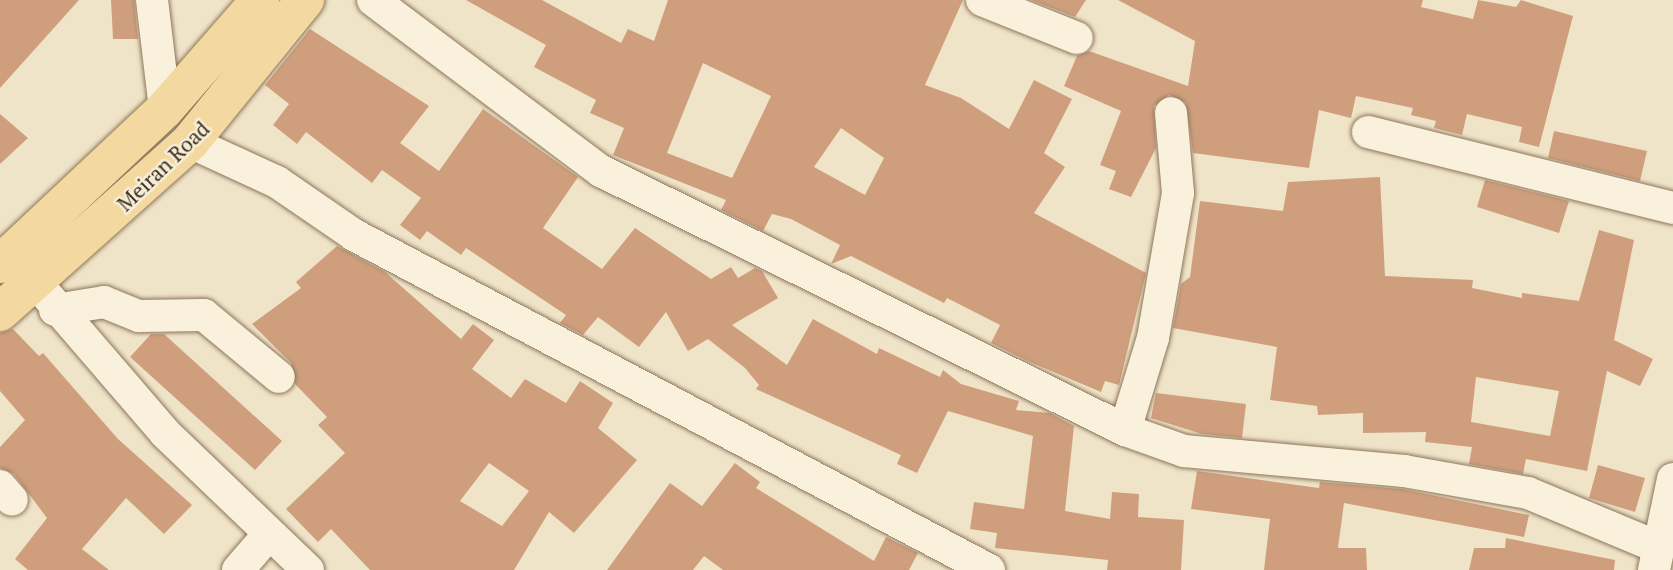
<!DOCTYPE html>
<html>
<head>
<meta charset="utf-8">
<style>
	body { margin:0 }
	#map { position:relative; width:1673px; height:570px; overflow:hidden; background:#f0e4c8; font-family:"PT Serif",serif }
	div>[style] { position:absolute }
	[style*='--x'] { left:calc(var(--x)*1px); top:calc(var(--y)*1px); width:calc(var(--w)*1px); rotate:calc(var(--a)*1deg) }
	.building>* { inset:0; background:#cf9f7d }
	.roads { filter:drop-shadow(0 0 2px #8d765c) drop-shadow(0 0 2px #8d765c) }
	.minor>* { height:32px; margin:-16px; padding:0 16px; transform-origin:16px; border-radius:16px; background:#faf1dc }
	.major>* { height:38px; margin:-19px; padding:0 19px; transform-origin:19px; border-radius:19px; background:#f3d9a0 }
	span { translate:-50% -50%; white-space:nowrap; text-align:center; line-height:1.15; -webkit-text-stroke:5px #f7eed8; paint-order:stroke }
	.street-label { font-size:21px; color:#3d2e20 }
</style>
</head>
<body>
<div id="map">
	<div class="building">
		<i style="clip-path:polygon(0 0,79px 0,0 88px)"></i>
		<i style="clip-path:polygon(111px 0,134px 0,138px 39px,113px 39px)"></i>
		<i style="clip-path:polygon(evenodd,466px 0,542px 0,621px 43px,628px 29px,654px 41px,668px 0,963px 0,925px 85px,961px 98px,1009px 129px,1034px 80px,1072px 99px,1044px 153px,1065px 167px,1034px 213px,1146px 273px,1119px 385px,1105px 381px,1101px 392px,1030px 362px,991px 343px,1000px 325px,947px 298px,944px 303px,851px 256px,831px 264px,840px 245px,791px 219px,772px 214px,763px 231px,721px 210px,726px 200px,613px 155px,624px 128px,590px 113px,596px 100px,534px 67px,546px 45px,466px 0,703px 63px,771px 96px,732px 178px,667px 153px,703px 63px,466px 0,841px 128px,884px 158px,865px 195px,814px 167px,841px 128px)"></i>
		<i style="clip-path:polygon(1031px 0,1086px 0,1075px 17px)"></i>
		<i style="clip-path:polygon(1118px 0,1423px 0,1421px 7px,1473px 19px,1478px 0,1516px 7px,1521px 0,1573px 16px,1539px 147px,1519px 142px,1522px 127px,1467px 114px,1462px 135px,1434px 128px,1436px 121px,1411px 115px,1413px 108px,1356px 96px,1351px 118px,1319px 110px,1309px 168px,1193px 153px,1186px 103px,1169px 95px,1154px 106px,1156px 148px,1131px 197px,1109px 189px,1116px 171px,1100px 165px,1121px 111px,1064px 86px,1077px 56px,1089px 51px,1188px 86px,1195px 41px)"></i>
		<i style="clip-path:polygon(310px 29px,429px 106px,400px 143px,439px 171px,483px 109px,578px 177px,543px 228px,602px 269px,635px 228px,711px 279px,731px 267px,738px 278px,755px 268px,762px 271px,778px 298px,732px 325px,787px 365px,813px 319px,877px 354px,879px 348px,940px 377px,943px 370px,961px 384px,1019px 401px,1016px 410px,1050px 413px,1074px 426px,1065px 511px,1110px 519px,1112px 492px,1139px 494px,1138px 517px,1184px 520px,1181px 570px,1107px 570px,1108px 560px,995px 548px,997px 533px,970px 529px,974px 502px,1024px 509px,1033px 436px,948px 411px,917px 473px,897px 464px,901px 455px,756px 389px,759px 385px,745px 368px,708px 339px,688px 351px,666px 312px,639px 347px,598px 317px,583px 335px,560px 323px,566px 315px,466px 248px,461px 255px,427px 231px,420px 240px,400px 225px,421px 198px,382px 170px,372px 183px,306px 132px,297px 144px,273px 125px,289px 104px,265px 85px)"></i>
		<i style="clip-path:polygon(0 114px,28px 138px,0 164px)"></i>
		<i style="clip-path:polygon(1554px 131px,1647px 151px,1640px 181px,1548px 158px)"></i>
		<i style="clip-path:polygon(evenodd,1380px 177px,1385px 276px,1473px 280px,1472px 288px,1522px 298px,1522px 293px,1579px 301px,1599px 230px,1634px 240px,1614px 340px,1653px 359px,1640px 386px,1607px 371px,1587px 471px,1526px 459px,1523px 474px,1469px 464px,1472px 447px,1425px 442px,1426px 432px,1363px 433px,1363px 413px,1318px 415px,1317px 406px,1270px 400px,1277px 347px,1173px 328px,1181px 284px,1190px 277px,1200px 201px,1283px 211px,1288px 182px,1380px 177px,1476px 377px,1559px 391px,1550px 436px,1471px 422px,1476px 377px)"></i>
		<i style="clip-path:polygon(1485px 180px,1569px 201px,1559px 233px,1477px 207px)"></i>
		<i style="clip-path:polygon(evenodd,337px 246px,385px 272px,461px 339px,473px 324px,494px 340px,472px 369px,511px 398px,525px 379px,566px 403px,580px 381px,613px 403px,598px 428px,637px 460px,574px 533px,549px 512px,514px 570px,370px 570px,331px 529px,318px 542px,286px 509px,345px 453px,318px 425px,327px 417px,295px 384px,291px 363px,252px 324px,301px 288px,296px 282px,337px 246px,489px 463px,529px 491px,502px 526px,460px 501px,489px 463px)"></i>
		<i style="clip-path:polygon(13px 329px,39px 356px,43px 353px,118px 439px,192px 505px,164px 534px,126px 498px,82px 549px,109px 570px,28px 570px,15px 559px,47px 518px,14px 474px,0 468px,0 447px,25px 420px,0 391px,0 333px)"></i>
		<i style="clip-path:polygon(151px 334px,164px 334px,282px 441px,255px 470px,130px 357px)"></i>
		<i style="clip-path:polygon(1156px 393px,1246px 404px,1242px 438px,1202px 434px,1151px 418px)"></i>
		<i style="clip-path:polygon(735px 463px,760px 482px,756px 488px,874px 561px,886px 537px,918px 553px,909px 570px,723px 570px,704px 556px,693px 570px,607px 570px,670px 483px,702px 506px)"></i>
		<i style="clip-path:polygon(1598px 465px,1645px 478px,1635px 512px,1589px 498px)"></i>
		<i style="clip-path:polygon(1197px 471px,1319px 488px,1320px 482px,1402px 489px,1529px 515px,1524px 537px,1344px 503px,1338px 548px,1366px 548px,1367px 570px,1264px 570px,1270px 519px,1191px 509px)"></i>
		<i style="clip-path:polygon(1506px 538px,1615px 560px,1614px 570px,1469px 570px,1474px 548px,1505px 548px)"></i>
	</div>
	<div class="roads">
		<div class="minor">
			<i style="--x:152;--y:0;--w:110;--a:83.2"></i>
			<i style="--x:373;--y:0;--w:285;--a:36.9"></i>
			<i style="--x:601;--y:171;--w:585;--a:26.3"></i>
			<i style="--x:1125;--y:430;--w:63;--a:19.6"></i>
			<i style="--x:1184;--y:451;--w:221;--a:5.2"></i>
			<i style="--x:1404;--y:471;--w:126;--a:10.1"></i>
			<i style="--x:1528;--y:493;--w:141;--a:22.6"></i>
			<i style="--x:982;--y:0;--w:102;--a:21.8"></i>
			<i style="--x:1368;--y:132;--w:314;--a:14"></i>
			<i style="--x:190;--y:142;--w:96;--a:24.7"></i>
			<i style="--x:277;--y:182;--w:93;--a:34.5"></i>
			<i style="--x:354;--y:235;--w:718;--a:27.81"></i>
			<i style="--x:19;--y:263;--w:224;--a:49.3"></i>
			<i style="--x:165;--y:433;--w:198;--a:43.8"></i>
			<i style="--x:55;--y:310;--w:50;--a:-9.3"></i>
			<i style="--x:104;--y:302;--w:38;--a:22"></i>
			<i style="--x:139;--y:316;--w:65;--a:-0.9"></i>
			<i style="--x:204;--y:315;--w:97;--a:39.6"></i>
			<i style="--x:1125;--y:430;--w:96;--a:-73.1"></i>
			<i style="--x:1153;--y:338;--w:147;--a:-80.2"></i>
			<i style="--x:1178;--y:193;--w:80;--a:-95"></i>
			<i style="--x:0;--y:486;--w:18;--a:49"></i>
			<i style="--x:238;--y:570;--w:48;--a:-49.3"></i>
			<i style="--x:1654;--y:570;--w:93;--a:-78.2"></i>
		</div>
		<div class="major">
			<i style="--x:0;--y:264;--w:226;--a:-43.2"></i>
			<i style="--x:165;--y:109;--w:145;--a:-48.9"></i>
			<i style="--x:0;--y:312;--w:255;--a:-41.8"></i>
			<i style="--x:190;--y:142;--w:183;--a:-51"></i>
		</div>
	</div>
	<div class="street-label">
		<span style="left:163px;top:166px;rotate:-44deg">Meiran Road</span>
	</div>
</div>
</body>
</html>
